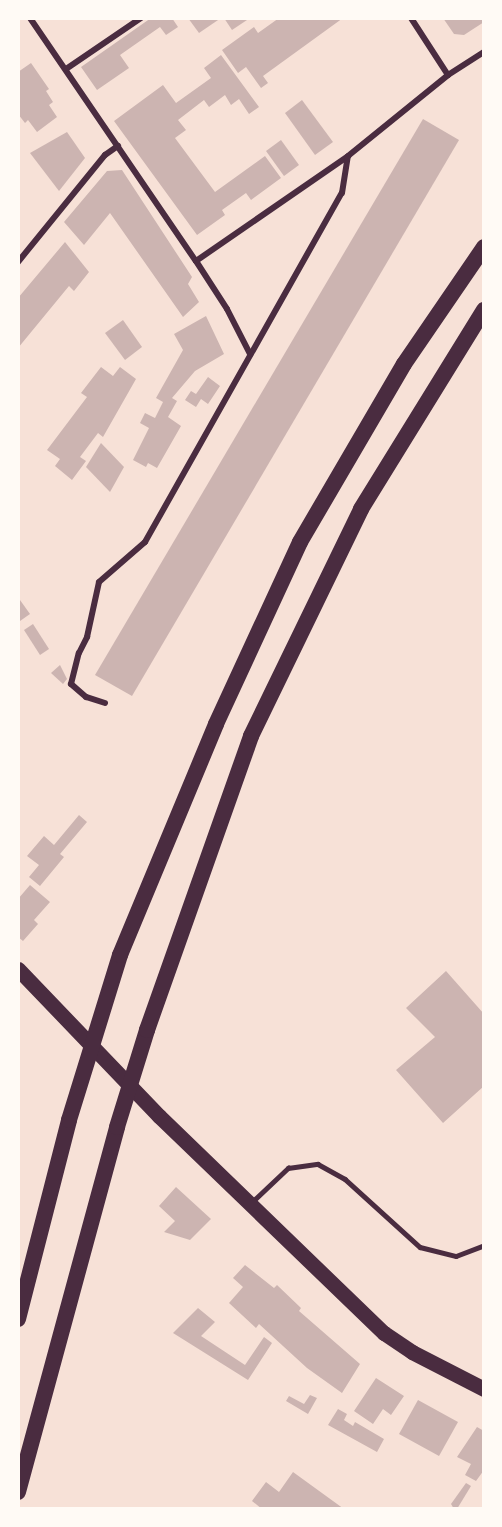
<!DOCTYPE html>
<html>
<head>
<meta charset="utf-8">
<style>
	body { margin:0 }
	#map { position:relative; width:502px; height:1527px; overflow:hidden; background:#f7e1d7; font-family:"DM Sans",sans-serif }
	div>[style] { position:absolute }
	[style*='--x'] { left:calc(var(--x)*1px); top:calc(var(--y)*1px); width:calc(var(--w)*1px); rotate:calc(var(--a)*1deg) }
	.building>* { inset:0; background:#ccb4b1 }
	.service>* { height:4.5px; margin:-2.25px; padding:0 2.25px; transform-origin:2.25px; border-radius:2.25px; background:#4a2c40 }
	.minor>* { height:6px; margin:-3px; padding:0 3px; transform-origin:3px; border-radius:3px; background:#4a2c40 }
	.primary>* { height:15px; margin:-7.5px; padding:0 7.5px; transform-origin:7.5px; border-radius:7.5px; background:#4a2c40 }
	.trunk>* { height:16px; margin:-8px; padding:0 8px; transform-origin:8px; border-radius:8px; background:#4a2c40 }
	span { translate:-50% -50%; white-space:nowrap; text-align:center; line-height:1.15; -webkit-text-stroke:6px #fffaf5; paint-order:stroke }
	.frame { position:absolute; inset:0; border:20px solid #fffaf5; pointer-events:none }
</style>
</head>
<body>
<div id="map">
	<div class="building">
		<i style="clip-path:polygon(151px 18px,172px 18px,178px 27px,166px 35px,160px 27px,120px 55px,129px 68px,97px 90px,81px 67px)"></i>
		<i style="clip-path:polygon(188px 18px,221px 18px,199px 33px)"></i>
		<i style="clip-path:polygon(224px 18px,250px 18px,232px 30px)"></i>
		<i style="clip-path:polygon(279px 18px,343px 18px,263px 76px,268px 83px,261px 88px,246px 67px,238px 73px,222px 50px,254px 27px,258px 33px)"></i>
		<i style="clip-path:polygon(443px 18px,484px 18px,484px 22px,464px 35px,454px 34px)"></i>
		<i style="clip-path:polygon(221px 55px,259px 107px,249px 114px,239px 99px,231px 105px,225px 95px,209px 107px,204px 100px,178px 120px,186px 130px,175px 138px,215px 192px,265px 156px,281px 178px,251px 200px,246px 193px,222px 210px,225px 215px,197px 235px,114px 121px,163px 85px,176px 103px,211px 78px,204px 68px)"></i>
		<i style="clip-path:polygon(31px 63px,49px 89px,46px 91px,53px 102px,49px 105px,57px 117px,37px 132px,28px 120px,25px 123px,18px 114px,18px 72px)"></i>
		<i style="clip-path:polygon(302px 100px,333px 142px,315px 155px,285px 113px)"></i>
		<i style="clip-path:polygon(423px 119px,459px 140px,132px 696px,95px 675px)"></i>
		<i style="clip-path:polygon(67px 132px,85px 158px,59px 191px,30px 153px)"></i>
		<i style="clip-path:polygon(281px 140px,299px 165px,284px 176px,266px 151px)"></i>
		<i style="clip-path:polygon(122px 170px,192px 277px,188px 284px,199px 302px,183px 317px,110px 213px,84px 245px,64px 222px,107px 171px)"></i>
		<i style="clip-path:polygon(65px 242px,89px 272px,74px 291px,69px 286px,18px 348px,18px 298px)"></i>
		<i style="clip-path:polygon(206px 316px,224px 354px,195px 371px,172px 398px,177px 401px,168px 417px,181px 426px,157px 468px,148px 463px,146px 467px,133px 460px,149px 428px,140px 423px,145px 413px,155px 418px,163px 402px,156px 398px,183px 350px,174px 334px)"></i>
		<i style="clip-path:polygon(123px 320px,142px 347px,125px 360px,105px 333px)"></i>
		<i style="clip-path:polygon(101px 367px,113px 376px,120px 367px,136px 379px,103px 437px,98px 433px,80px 457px,86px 461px,72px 480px,55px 466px,60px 459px,47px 450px,87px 397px,81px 393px)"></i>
		<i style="clip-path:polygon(208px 377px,220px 386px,208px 404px,201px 399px,196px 407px,185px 400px,191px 391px,196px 394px)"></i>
		<i style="clip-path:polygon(101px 443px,124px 467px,110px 492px,86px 467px)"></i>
		<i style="clip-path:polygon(20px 600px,30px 614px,20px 621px,18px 602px)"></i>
		<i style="clip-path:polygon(33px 624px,49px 649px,40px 655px,24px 630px)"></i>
		<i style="clip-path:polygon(60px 665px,67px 679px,63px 684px,51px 673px)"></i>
		<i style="clip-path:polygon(79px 815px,87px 822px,60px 854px,64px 857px,40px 886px,29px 877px,39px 865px,27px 856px,44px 836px,54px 845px)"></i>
		<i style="clip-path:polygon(30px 885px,50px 902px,34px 920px,38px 924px,23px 941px,18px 937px,18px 899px)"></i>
		<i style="clip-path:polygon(446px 971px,484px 1014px,484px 1086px,443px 1123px,396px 1070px,435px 1037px,406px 1008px)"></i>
		<i style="clip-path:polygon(176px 1187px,211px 1219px,190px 1240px,164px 1232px,175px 1221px,159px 1206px)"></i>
		<i style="clip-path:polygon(245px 1265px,274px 1288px,277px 1285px,301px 1308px,299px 1311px,360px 1364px,342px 1393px,307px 1368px,259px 1324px,256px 1328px,229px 1303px,243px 1287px,233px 1278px)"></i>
		<i style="clip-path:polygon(198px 1308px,215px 1322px,201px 1336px,245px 1365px,264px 1337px,272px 1343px,248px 1380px,173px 1333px)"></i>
		<i style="clip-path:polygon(376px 1378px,404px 1396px,391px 1415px,383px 1409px,373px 1424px,354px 1411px)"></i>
		<i style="clip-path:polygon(310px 1395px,317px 1398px,308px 1414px,286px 1401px,289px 1396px,304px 1404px)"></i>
		<i style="clip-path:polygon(418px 1400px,458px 1422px,439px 1456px,399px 1434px)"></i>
		<i style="clip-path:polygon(338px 1409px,347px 1414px,344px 1420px,353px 1426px,355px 1422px,384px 1439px,377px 1452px,328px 1425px)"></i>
		<i style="clip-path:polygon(477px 1427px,484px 1431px,484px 1470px,476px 1481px,465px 1475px,471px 1464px,457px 1457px)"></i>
		<i style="clip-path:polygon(293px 1472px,344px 1509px,262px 1509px,252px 1501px,266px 1482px,279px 1492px)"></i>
		<i style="clip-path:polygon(466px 1483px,471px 1486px,457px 1509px,454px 1509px,451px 1504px)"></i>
	</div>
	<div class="service">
		<i style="--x:252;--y:1202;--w:50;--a:-43.4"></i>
		<i style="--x:288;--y:1168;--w:30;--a:-8"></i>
		<i style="--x:318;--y:1164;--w:31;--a:29"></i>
		<i style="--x:345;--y:1179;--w:101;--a:42.2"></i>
		<i style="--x:420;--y:1247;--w:37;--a:14"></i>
		<i style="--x:456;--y:1256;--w:30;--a:-21"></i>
	</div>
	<div class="minor">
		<i style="--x:30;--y:18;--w:294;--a:55.7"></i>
		<i style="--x:196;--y:261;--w:57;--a:57.1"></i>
		<i style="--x:227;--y:309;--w:51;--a:62.9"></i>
		<i style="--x:411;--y:18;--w:68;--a:57"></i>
		<i style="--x:66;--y:69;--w:91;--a:-34.2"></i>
		<i style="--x:196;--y:261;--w:185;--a:-34.6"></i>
		<i style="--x:348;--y:156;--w:129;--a:-39"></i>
		<i style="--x:448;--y:75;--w:43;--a:-32.6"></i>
		<i style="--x:18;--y:262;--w:138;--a:-50.9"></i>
		<i style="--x:105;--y:155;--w:16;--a:-35"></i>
		<i style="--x:105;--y:703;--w:20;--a:-162"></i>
		<i style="--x:86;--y:697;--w:20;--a:-139"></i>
		<i style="--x:71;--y:684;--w:32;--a:-76"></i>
		<i style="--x:79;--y:653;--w:18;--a:-63"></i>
		<i style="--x:87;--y:637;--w:56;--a:-77.7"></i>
		<i style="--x:99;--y:582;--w:61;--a:-41"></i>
		<i style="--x:145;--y:542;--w:401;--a:-60.6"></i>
		<i style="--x:342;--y:193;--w:37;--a:-81"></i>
	</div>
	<div class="primary">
		<i style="--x:18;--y:969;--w:204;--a:46.2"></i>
		<i style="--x:159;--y:1116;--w:313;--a:44"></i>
		<i style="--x:384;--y:1333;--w:34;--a:34"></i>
		<i style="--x:412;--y:1352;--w:81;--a:27.2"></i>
	</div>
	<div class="trunk">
		<i style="--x:18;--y:1319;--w:205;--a:-75.6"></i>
		<i style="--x:69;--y:1120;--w:173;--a:-72.8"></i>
		<i style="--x:120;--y:955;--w:250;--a:-67.4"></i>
		<i style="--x:216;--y:724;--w:200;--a:-65.2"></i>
		<i style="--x:300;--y:542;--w:206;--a:-59.7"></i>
		<i style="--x:404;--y:364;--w:142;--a:-55.6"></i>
		<i style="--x:18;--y:1492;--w:378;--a:-74.8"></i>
		<i style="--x:117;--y:1127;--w:102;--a:-72.8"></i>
		<i style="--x:147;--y:1030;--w:312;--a:-70.5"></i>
		<i style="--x:251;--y:736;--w:252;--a:-64.1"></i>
		<i style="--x:361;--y:509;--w:234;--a:-58.3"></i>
	</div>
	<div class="frame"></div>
</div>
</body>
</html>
